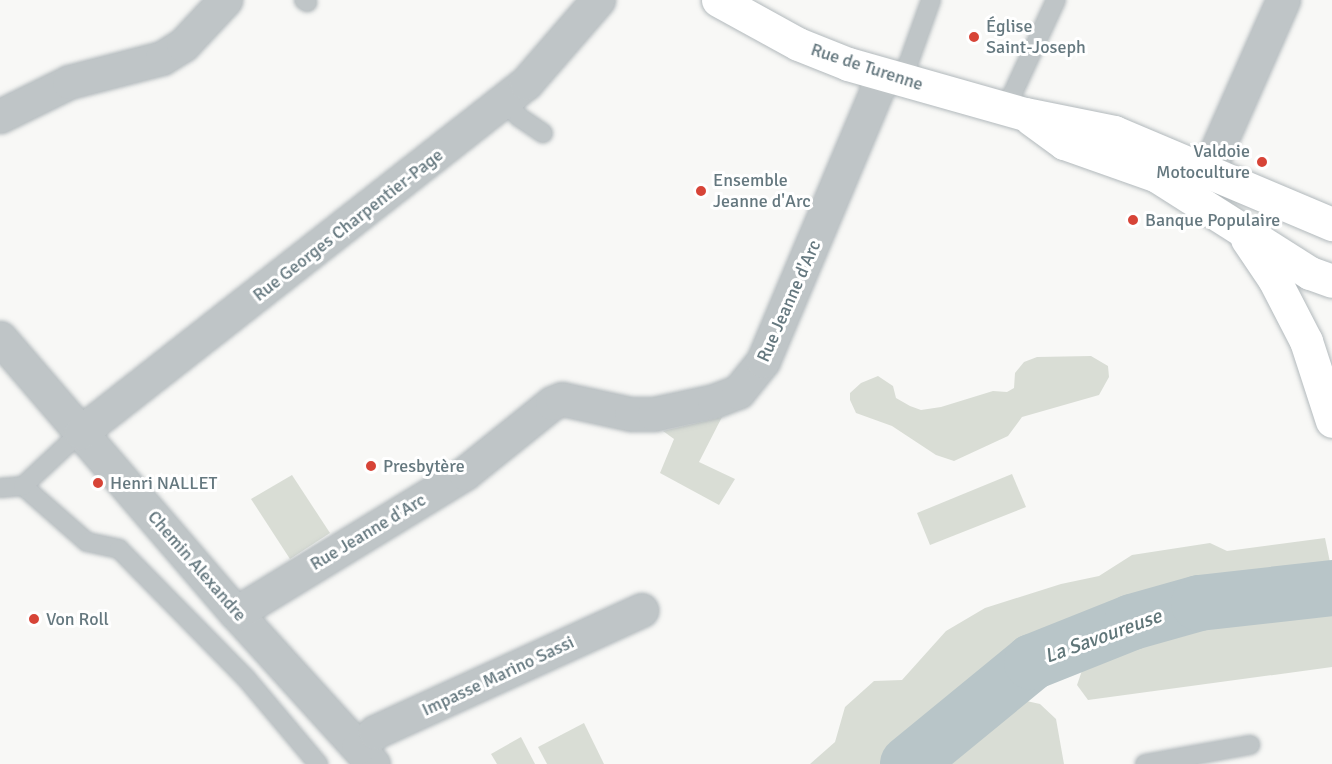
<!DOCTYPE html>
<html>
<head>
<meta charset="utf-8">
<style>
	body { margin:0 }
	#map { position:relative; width:1332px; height:764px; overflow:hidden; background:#f8f8f6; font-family:Signika,sans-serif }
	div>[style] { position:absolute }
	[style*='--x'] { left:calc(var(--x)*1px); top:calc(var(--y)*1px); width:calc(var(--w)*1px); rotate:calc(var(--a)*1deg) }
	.green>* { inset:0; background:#d9ddd5 }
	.river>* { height:56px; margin:-28px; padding:0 28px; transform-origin:28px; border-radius:28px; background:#b8c5c8 }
	.roads { filter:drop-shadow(0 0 2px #b2b9bc) drop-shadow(0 0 2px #b2b9bc) }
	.service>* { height:18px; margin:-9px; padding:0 9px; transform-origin:9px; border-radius:9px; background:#bfc5c7 }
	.minor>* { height:33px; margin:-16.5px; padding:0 16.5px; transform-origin:16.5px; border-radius:16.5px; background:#bfc5c7 }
	.secondary>* { height:33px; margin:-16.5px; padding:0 16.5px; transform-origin:16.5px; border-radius:16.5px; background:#fff }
	.dots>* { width:16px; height:16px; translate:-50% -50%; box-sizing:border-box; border:3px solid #fff; border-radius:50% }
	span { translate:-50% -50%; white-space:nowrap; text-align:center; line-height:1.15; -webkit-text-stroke:6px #fff; paint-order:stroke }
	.poi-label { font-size:18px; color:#65787f }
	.left { translate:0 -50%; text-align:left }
	.right { translate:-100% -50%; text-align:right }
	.street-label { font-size:18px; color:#65787f }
	.water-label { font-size:20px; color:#607679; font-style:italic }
</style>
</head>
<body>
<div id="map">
	<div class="green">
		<i style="clip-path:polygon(1091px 356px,1108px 366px,1109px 377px,1099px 395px,1022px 417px,1008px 436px,954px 461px,936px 455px,892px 426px,856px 413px,850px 400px,850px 393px,861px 383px,878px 376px,893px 386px,896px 398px,910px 406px,921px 410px,941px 407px,993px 391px,1007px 392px,1014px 388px,1015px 373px,1024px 362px,1037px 357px)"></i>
		<i style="clip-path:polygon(722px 417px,699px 462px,735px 479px,719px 505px,660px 473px,674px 439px,663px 431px)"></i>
		<i style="clip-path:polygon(1012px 474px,1026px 507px,930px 545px,917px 513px)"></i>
		<i style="clip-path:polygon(292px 475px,330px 533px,290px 559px,251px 499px)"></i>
		<i style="clip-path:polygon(1325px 538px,1331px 567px,1310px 574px,1241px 571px,1137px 598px,1120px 611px,1079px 631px,1053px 632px,1030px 640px,996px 678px,965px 693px,944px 726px,896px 764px,810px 764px,835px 742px,845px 707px,874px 681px,902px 680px,946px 631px,985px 608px,1061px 584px,1099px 576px,1132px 555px,1210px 543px,1227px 551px)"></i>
		<i style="clip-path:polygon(1332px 612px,1332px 667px,1088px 700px,1077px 685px,1086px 659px,1126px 637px,1237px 613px)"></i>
		<i style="clip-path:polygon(1022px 700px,1040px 704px,1056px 719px,1064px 764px,941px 764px,958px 757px,982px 725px)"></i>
		<i style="clip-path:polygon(584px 723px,604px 764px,547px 764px,538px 747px)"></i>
		<i style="clip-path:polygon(521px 737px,535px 764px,497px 764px,491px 754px)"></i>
	</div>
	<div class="river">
		<i style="--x:908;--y:764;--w:161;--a:-39.4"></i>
		<i style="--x:1032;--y:662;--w:108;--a:-21.8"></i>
		<i style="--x:1132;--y:622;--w:70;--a:-15.8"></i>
		<i style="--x:1199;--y:603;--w:134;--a:-6.4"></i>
	</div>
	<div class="roads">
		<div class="service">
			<i style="--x:304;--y:0;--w:4;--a:34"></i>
			<i style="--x:902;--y:81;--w:86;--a:-70.3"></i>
			<i style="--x:505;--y:100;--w:22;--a:51"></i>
			<i style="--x:519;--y:117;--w:29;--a:34"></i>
			<i style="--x:1006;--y:108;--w:119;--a:-65.2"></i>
			<i style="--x:23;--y:486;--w:85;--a:41.2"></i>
			<i style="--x:87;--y:542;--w:33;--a:12"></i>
			<i style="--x:119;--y:549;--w:180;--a:45.5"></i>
			<i style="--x:245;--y:677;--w:114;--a:50"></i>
			<i style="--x:0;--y:488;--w:23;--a:-5"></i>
			<i style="--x:23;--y:486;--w:79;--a:-43"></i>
			<i style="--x:1145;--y:764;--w:107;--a:-10.3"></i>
		</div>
		<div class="minor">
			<i style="--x:0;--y:116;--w:77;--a:-26.2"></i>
			<i style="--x:69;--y:82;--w:96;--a:-14.5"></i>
			<i style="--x:162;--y:58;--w:25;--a:-32"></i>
			<i style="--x:183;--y:45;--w:62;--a:-47"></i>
			<i style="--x:1208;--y:170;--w:186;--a:-66.2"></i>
			<i style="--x:0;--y:338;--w:362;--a:49.4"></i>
			<i style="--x:236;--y:613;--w:204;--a:47.8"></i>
			<i style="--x:81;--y:432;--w:566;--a:-38.11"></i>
			<i style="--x:526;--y:83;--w:110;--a:-49.1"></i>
			<i style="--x:236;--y:613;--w:268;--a:-31.4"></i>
			<i style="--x:465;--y:473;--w:112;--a:-38.8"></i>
			<i style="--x:552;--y:403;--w:11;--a:-22"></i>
			<i style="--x:562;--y:399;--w:71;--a:12.3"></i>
			<i style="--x:631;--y:414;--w:23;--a:0"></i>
			<i style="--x:654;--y:414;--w:61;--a:-12.2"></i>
			<i style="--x:714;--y:401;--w:26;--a:-21"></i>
			<i style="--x:738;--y:392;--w:40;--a:-51"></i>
			<i style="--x:763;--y:361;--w:309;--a:-67.2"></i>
			<i style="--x:358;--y:747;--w:23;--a:-41"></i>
			<i style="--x:375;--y:732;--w:293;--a:-24.6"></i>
		</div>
		<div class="secondary">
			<i style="--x:718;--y:0;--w:91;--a:28.8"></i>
			<i style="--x:798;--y:44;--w:54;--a:21.8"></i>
			<i style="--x:848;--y:64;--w:184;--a:15.8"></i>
			<i style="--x:1025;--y:114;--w:91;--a:11.4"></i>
			<i style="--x:1114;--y:132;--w:237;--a:22.9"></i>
			<i style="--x:1031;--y:119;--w:41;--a:36"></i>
			<i style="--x:1064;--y:143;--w:99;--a:19.5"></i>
			<i style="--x:1157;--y:176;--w:181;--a:32.4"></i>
			<i style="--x:1310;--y:273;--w:23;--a:20"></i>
			<i style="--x:1247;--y:239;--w:48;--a:56"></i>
			<i style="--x:1274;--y:279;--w:70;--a:62.7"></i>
			<i style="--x:1306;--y:341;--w:84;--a:72"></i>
		</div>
	</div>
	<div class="dots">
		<i style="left:974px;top:37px;background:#d74437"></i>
		<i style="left:1262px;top:162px;background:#d74437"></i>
		<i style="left:701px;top:191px;background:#d74437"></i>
		<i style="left:1133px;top:220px;background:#d74437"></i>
		<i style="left:371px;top:466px;background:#d74437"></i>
		<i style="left:98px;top:483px;background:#d74437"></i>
		<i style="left:34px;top:619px;background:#d74437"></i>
	</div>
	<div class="poi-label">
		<span class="left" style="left:986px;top:37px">Église<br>Saint-Joseph</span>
		<span class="right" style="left:1250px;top:162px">Valdoie<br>Motoculture</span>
		<span class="left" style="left:713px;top:191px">Ensemble<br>Jeanne d'Arc</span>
		<span class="left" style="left:1145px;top:220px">Banque Populaire</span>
		<span class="left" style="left:383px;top:466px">Presbytère</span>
		<span class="left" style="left:110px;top:483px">Henri NALLET</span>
		<span class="left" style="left:46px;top:619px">Von Roll</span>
	</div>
	<div class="street-label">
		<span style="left:867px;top:67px;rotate:18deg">Rue de Turenne</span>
		<span style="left:348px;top:225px;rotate:-38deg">Rue Georges Charpentier-Page</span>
		<span style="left:789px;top:301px;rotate:-66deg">Rue Jeanne d'Arc</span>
		<span style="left:368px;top:532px;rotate:-31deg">Rue Jeanne d'Arc</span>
		<span style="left:197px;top:566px;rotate:49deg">Chemin Alexandre</span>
		<span style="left:498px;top:676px;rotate:-25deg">Impasse Marino Sassi</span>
	</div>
	<div class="water-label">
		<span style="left:1103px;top:636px;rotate:-20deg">La Savoureuse</span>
	</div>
</div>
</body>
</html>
